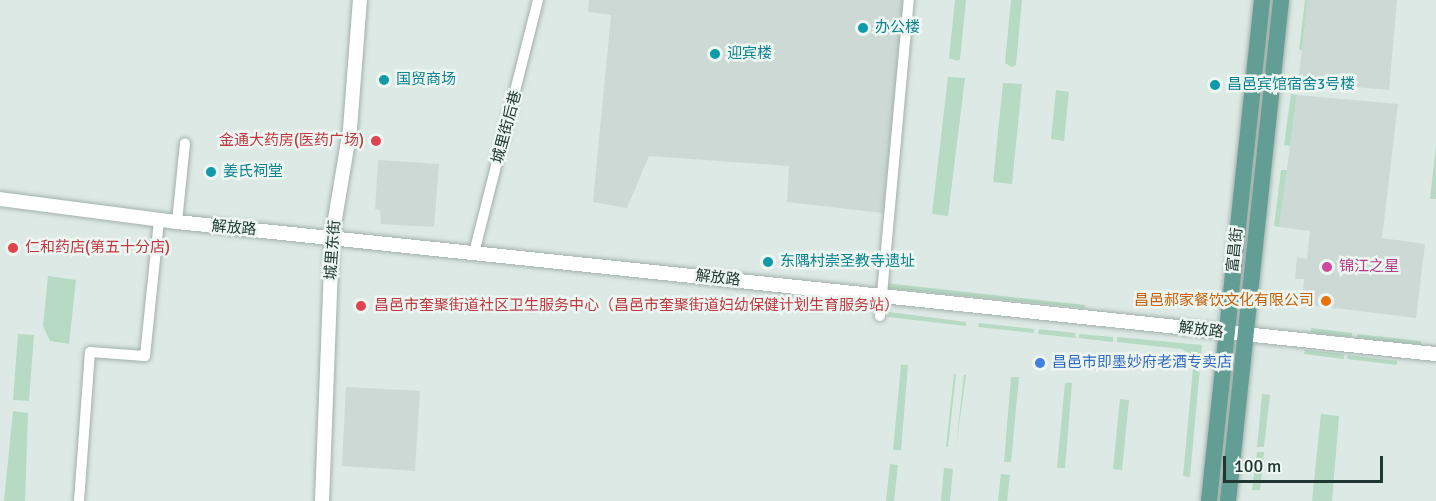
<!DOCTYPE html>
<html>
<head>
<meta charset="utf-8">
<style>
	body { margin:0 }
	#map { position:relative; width:1436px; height:501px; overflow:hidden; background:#dde9e5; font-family:Signika,"Noto Sans SC",sans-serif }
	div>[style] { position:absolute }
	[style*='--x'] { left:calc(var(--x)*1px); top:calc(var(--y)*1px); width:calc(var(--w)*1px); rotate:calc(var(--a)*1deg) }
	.built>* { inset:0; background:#ccd9d4 }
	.green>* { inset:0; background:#b6dac3 }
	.roads { filter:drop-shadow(0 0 2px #a1b0ac) drop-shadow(0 0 2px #a1b0ac) }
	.minor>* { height:10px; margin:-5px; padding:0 5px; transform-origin:5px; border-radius:5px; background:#fff }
	.tertiary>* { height:14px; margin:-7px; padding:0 7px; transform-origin:7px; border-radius:7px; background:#fff }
	.primary>* { height:16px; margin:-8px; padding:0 8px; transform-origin:8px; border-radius:8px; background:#639e94 }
	.dots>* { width:16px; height:16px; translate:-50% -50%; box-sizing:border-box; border:3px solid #eef6f2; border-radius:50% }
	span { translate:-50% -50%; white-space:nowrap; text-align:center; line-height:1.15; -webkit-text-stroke:5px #eef6f2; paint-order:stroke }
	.culture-label { font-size:15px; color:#0d838f }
	.left { translate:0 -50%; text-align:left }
	.street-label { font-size:15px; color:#203834 }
	.health-label { font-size:15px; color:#be3a42 }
	.right { translate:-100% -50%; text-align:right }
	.hotel-label { font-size:15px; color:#b23c85 }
	.food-label { font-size:15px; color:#c56008 }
	.shop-label { font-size:15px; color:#366cbe }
	.scale { position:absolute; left:1223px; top:456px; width:160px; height:27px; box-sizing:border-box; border:3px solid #203834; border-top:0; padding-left:8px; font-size:18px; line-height:21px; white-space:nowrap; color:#203834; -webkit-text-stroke:4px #eef6f2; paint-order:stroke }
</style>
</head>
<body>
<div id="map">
	<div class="built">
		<i style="clip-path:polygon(589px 0,904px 0,883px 213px,787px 202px,789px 166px,649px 156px,627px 208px,593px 202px,611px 15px,588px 12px)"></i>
		<i style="clip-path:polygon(1308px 0,1397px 0,1389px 90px,1298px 82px)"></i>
		<i style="clip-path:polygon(1297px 95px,1398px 104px,1382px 238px,1425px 244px,1416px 318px,1302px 304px,1304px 279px,1295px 279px,1297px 257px,1307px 259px,1310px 231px,1279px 227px)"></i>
		<i style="clip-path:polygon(378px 160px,439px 164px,434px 227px,381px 224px,380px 210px,375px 209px)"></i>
		<i style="clip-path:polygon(346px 387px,420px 391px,415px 471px,342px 466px)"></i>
	</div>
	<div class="green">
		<i style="clip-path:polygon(955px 0,966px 0,960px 59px,957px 61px,949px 58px)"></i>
		<i style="clip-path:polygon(1011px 0,1022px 0,1016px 65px,1012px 67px,1005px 63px)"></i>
		<i style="clip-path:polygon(1305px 0,1308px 0,1302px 50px,1299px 50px)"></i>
		<i style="clip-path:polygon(948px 77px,965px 78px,948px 216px,932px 214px)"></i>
		<i style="clip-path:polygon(1003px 83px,1022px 84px,1012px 184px,993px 182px)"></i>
		<i style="clip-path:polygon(1056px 90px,1069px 92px,1064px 141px,1051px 139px)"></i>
		<i style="clip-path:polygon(1291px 94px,1297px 95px,1290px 146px,1284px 145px)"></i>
		<i style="clip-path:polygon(1436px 145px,1436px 199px,1430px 199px)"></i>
		<i style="clip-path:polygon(1281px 170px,1287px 170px,1279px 227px,1274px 226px)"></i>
		<i style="clip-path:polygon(48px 276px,76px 280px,69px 344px,50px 341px,43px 326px)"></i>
		<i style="clip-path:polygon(885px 283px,1085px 305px,1084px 308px,886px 288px)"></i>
		<i style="clip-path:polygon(889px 312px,966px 322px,966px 326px,888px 317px)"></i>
		<i style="clip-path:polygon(979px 323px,1034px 329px,1034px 333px,978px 327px)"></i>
		<i style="clip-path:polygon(1311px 328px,1352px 333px,1352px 337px,1311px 333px)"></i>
		<i style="clip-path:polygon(1039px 329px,1075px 333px,1076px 338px,1038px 334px)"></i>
		<i style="clip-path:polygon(18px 334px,34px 335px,29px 401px,13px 400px)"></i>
		<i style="clip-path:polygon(1079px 334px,1113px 337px,1113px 342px,1079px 338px)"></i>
		<i style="clip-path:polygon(1357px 334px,1421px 341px,1421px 345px,1357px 338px)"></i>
		<i style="clip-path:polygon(1117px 337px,1202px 345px,1190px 477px,1183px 476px,1194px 358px,1182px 349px,1117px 342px)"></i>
		<i style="clip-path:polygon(1305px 350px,1344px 354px,1344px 359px,1304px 354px)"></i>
		<i style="clip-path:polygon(1348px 355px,1397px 361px,1397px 365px,1347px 359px)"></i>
		<i style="clip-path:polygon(901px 365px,908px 365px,901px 450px,893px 450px)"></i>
		<i style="clip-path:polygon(954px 374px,956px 374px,948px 447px,946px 447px)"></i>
		<i style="clip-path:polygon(964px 375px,966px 375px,956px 447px)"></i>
		<i style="clip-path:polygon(1011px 377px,1019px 377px,1011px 462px,1004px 462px)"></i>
		<i style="clip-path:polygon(1065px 383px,1072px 383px,1065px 468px,1057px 468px)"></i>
		<i style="clip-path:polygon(1262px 394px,1270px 395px,1264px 447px,1257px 447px)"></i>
		<i style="clip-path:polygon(1120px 399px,1129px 400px,1122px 470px,1113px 469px)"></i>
		<i style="clip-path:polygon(13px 411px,28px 413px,25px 501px,4px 501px)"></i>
		<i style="clip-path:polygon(1321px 414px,1339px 416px,1332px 501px,1312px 501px)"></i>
		<i style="clip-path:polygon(1257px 452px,1264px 452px,1260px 490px,1252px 490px)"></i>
		<i style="clip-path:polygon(890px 464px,898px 465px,894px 501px,886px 501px)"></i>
		<i style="clip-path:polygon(944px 468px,953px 469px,950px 501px,941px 501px)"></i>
		<i style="clip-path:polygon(1001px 474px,1010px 475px,1007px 501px,998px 501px)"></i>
	</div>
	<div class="roads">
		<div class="minor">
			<i style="--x:177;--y:222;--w:79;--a:-84.2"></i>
			<i style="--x:474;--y:253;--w:261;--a:-75.8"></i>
			<i style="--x:880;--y:316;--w:317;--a:-84.8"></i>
			<i style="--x:79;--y:501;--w:149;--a:-85.8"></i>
			<i style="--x:90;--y:352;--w:55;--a:4.2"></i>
			<i style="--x:145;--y:356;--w:137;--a:-84.1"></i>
		</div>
		<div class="tertiary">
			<i style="--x:0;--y:199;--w:178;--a:7.4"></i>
			<i style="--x:177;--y:222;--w:1266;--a:5.99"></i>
			<i style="--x:322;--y:501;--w:264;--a:-87.8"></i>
			<i style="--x:332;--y:237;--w:109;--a:-80.5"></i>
			<i style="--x:350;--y:129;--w:129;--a:-85.6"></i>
		</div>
		<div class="primary">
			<i style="--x:1209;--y:501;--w:504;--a:-83.96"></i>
			<i style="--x:1228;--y:501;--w:504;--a:-83.96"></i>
		</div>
	</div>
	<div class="dots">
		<i style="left:863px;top:28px;background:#0f9aa8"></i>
		<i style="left:715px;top:54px;background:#0f9aa8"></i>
		<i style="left:384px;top:80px;background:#0f9aa8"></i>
		<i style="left:1215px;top:85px;background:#0f9aa8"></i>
		<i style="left:376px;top:141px;background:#e0444e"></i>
		<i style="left:211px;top:172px;background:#0f9aa8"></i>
		<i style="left:13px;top:248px;background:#e0444e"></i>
		<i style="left:768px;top:262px;background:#0f9aa8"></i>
		<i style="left:1327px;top:267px;background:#d1479c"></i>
		<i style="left:1326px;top:301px;background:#e8710a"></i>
		<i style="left:361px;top:306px;background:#e0444e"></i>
		<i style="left:1040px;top:363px;background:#3f7fe0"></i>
	</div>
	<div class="culture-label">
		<span class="left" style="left:875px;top:28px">办公楼</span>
		<span class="left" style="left:727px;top:54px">迎宾楼</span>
		<span class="left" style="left:396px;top:80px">国贸商场</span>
		<span class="left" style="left:1227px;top:85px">昌邑宾馆宿舍3号楼</span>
		<span class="left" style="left:223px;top:172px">姜氏祠堂</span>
		<span class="left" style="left:780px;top:262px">东隅村崇圣教寺遗址</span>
	</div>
	<div class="street-label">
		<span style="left:507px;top:127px;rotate:-75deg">城里街后巷</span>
		<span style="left:234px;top:228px;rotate:5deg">解放路</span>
		<span style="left:333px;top:250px;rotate:-86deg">城里东街</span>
		<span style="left:1235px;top:250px;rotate:-84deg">富昌街</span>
		<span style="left:718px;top:278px;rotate:6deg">解放路</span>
		<span style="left:1201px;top:330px;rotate:7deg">解放路</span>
	</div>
	<div class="health-label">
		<span class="right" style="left:364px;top:141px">金通大药房(医药广场)</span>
		<span class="left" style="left:25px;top:248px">仁和药店(第五十分店)</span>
		<span class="left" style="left:374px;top:306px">昌邑市奎聚街道社区卫生服务中心（昌邑市奎聚街道妇幼保健计划生育服务站）</span>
	</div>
	<div class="hotel-label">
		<span class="left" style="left:1339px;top:267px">锦江之星</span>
	</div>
	<div class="food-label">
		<span class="right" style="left:1314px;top:301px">昌邑郝家餐饮文化有限公司</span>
	</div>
	<div class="shop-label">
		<span class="left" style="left:1052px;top:363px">昌邑市即墨妙府老酒专卖店</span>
	</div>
	<div class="scale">100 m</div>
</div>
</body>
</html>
